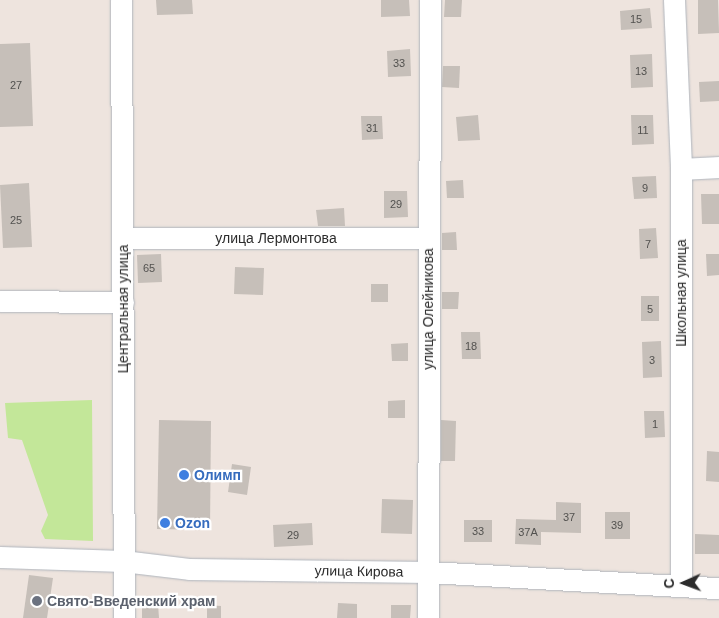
<!DOCTYPE html>
<html>
<head>
<meta charset="utf-8">
<style>
	body { margin:0 }
	#map { position:relative; width:719px; height:618px; overflow:hidden; background:#eee4de; font-family:Arial,sans-serif }
	div>[style] { position:absolute }
	[style*='--x'] { left:calc(var(--x)*1px); top:calc(var(--y)*1px); width:calc(var(--w)*1px); rotate:calc(var(--a)*1deg) }
	.green>* { inset:0; background:#c3e799 }
	.building>* { inset:0; background:#c6bfb9 }
	.roads { filter:drop-shadow(0 0 1px #aeb4bc) drop-shadow(0 0 1px #aeb4bc) }
	.minor>* { height:21px; margin:-10.5px; padding:0 10.5px; transform-origin:10.5px; border-radius:10.5px; background:#fff }
	.dots>* { width:14px; height:14px; translate:-50% -50%; box-sizing:border-box; border:2px solid #fff; border-radius:50% }
	span { translate:-50% -50%; white-space:nowrap; text-align:center; line-height:1.15; -webkit-text-stroke:4.5px #fff; paint-order:stroke }
	.number-label { font-size:11px; color:#52514f }
	.number-label span { -webkit-text-stroke-width:0 }
	.street-label { font-size:14px; color:#2c2c2c }
	.shop-label { font-size:14px; color:#366cbe; font-weight:700 }
	.left { translate:0 -50%; text-align:left }
	.worship-label { font-size:14px; color:#5b616d; font-weight:700 }
	.north { position:absolute; left:659px; top:558px; width:50px; height:50px; -webkit-text-stroke:4px #fff; paint-order:stroke; rotate:268deg; font-size:14px; font-weight:700; line-height:20px; text-align:center; color:#2c2c2c }
	.north::after { content:''; display:block; margin:auto; width:18px; height:22px; background:#2c2c2c; clip-path:polygon(50% 0,100% 100%,50% 72%,0 100%) }
</style>
</head>
<body>
<div id="map">
	<div class="green">
		<i style="clip-path:polygon(92px 400px,93px 541px,45px 539px,41px 531px,48px 515px,22px 440px,8px 438px,5px 403px)"></i>
	</div>
	<div class="building">
		<i style="clip-path:polygon(156px 0,192px 0,193px 14px,157px 15px)"></i>
		<i style="clip-path:polygon(381px 0,409px 0,410px 16px,381px 17px)"></i>
		<i style="clip-path:polygon(445px 0,462px 0,461px 17px,444px 17px)"></i>
		<i style="clip-path:polygon(698px 0,718px 0,719px 33px,698px 34px)"></i>
		<i style="clip-path:polygon(650px 8px,652px 28px,621px 30px,620px 11px)"></i>
		<i style="clip-path:polygon(30px 43px,33px 126px,0 127px,0 44px)"></i>
		<i style="clip-path:polygon(410px 49px,411px 76px,388px 77px,387px 51px)"></i>
		<i style="clip-path:polygon(652px 54px,653px 87px,631px 88px,630px 55px)"></i>
		<i style="clip-path:polygon(443px 66px,460px 66px,459px 88px,442px 87px)"></i>
		<i style="clip-path:polygon(719px 81px,719px 101px,700px 102px,699px 82px)"></i>
		<i style="clip-path:polygon(478px 115px,480px 140px,458px 141px,456px 117px)"></i>
		<i style="clip-path:polygon(631px 115px,653px 115px,654px 144px,632px 145px)"></i>
		<i style="clip-path:polygon(361px 116px,382px 116px,383px 139px,362px 140px)"></i>
		<i style="clip-path:polygon(656px 176px,657px 198px,634px 199px,632px 177px)"></i>
		<i style="clip-path:polygon(463px 180px,464px 198px,447px 198px,446px 181px)"></i>
		<i style="clip-path:polygon(29px 183px,32px 247px,3px 248px,0 185px)"></i>
		<i style="clip-path:polygon(384px 191px,407px 191px,408px 217px,384px 218px)"></i>
		<i style="clip-path:polygon(701px 194px,719px 194px,719px 224px,702px 224px)"></i>
		<i style="clip-path:polygon(344px 208px,345px 226px,318px 226px,316px 210px)"></i>
		<i style="clip-path:polygon(656px 228px,658px 258px,640px 259px,639px 229px)"></i>
		<i style="clip-path:polygon(456px 232px,457px 250px,442px 250px,442px 233px)"></i>
		<i style="clip-path:polygon(161px 254px,162px 282px,138px 283px,137px 255px)"></i>
		<i style="clip-path:polygon(706px 254px,719px 254px,719px 275px,707px 276px)"></i>
		<i style="clip-path:polygon(235px 267px,264px 268px,263px 295px,234px 294px)"></i>
		<i style="clip-path:polygon(371px 284px,388px 284px,388px 302px,371px 302px)"></i>
		<i style="clip-path:polygon(442px 292px,459px 292px,458px 309px,442px 309px)"></i>
		<i style="clip-path:polygon(641px 296px,659px 296px,659px 321px,641px 321px)"></i>
		<i style="clip-path:polygon(461px 332px,480px 332px,481px 359px,462px 359px)"></i>
		<i style="clip-path:polygon(661px 341px,662px 377px,643px 378px,642px 342px)"></i>
		<i style="clip-path:polygon(408px 343px,408px 361px,392px 361px,391px 344px)"></i>
		<i style="clip-path:polygon(405px 400px,405px 418px,388px 418px,388px 401px)"></i>
		<i style="clip-path:polygon(644px 411px,664px 411px,665px 437px,645px 438px)"></i>
		<i style="clip-path:polygon(159px 420px,211px 421px,210px 530px,157px 529px)"></i>
		<i style="clip-path:polygon(441px 420px,456px 421px,455px 461px,441px 461px)"></i>
		<i style="clip-path:polygon(707px 451px,719px 452px,719px 482px,706px 481px)"></i>
		<i style="clip-path:polygon(232px 464px,251px 467px,247px 495px,228px 492px)"></i>
		<i style="clip-path:polygon(382px 499px,413px 500px,412px 534px,381px 533px)"></i>
		<i style="clip-path:polygon(556px 502px,581px 503px,581px 533px,541px 532px,541px 545px,515px 544px,516px 519px,556px 520px)"></i>
		<i style="clip-path:polygon(605px 512px,630px 512px,630px 539px,605px 539px)"></i>
		<i style="clip-path:polygon(464px 520px,492px 520px,492px 542px,464px 542px)"></i>
		<i style="clip-path:polygon(312px 523px,313px 545px,274px 547px,273px 525px)"></i>
		<i style="clip-path:polygon(695px 534px,719px 535px,719px 554px,695px 554px)"></i>
		<i style="clip-path:polygon(29px 575px,53px 578px,47px 618px,23px 618px)"></i>
		<i style="clip-path:polygon(338px 603px,357px 604px,357px 618px,337px 618px)"></i>
		<i style="clip-path:polygon(142px 604px,158px 604px,159px 618px,142px 618px)"></i>
		<i style="clip-path:polygon(207px 605px,221px 606px,221px 618px,207px 618px)"></i>
		<i style="clip-path:polygon(391px 605px,411px 605px,410px 618px,391px 618px)"></i>
	</div>
	<div class="roads">
		<div class="minor">
			<i style="--x:121;--y:0;--w:618;--a:89.72"></i>
			<i style="--x:674;--y:0;--w:169;--a:87.6"></i>
			<i style="--x:681;--y:169;--w:417;--a:90"></i>
			<i style="--x:681;--y:169;--w:38;--a:-3"></i>
			<i style="--x:123;--y:238;--w:305;--a:0"></i>
			<i style="--x:0;--y:301;--w:123;--a:0.5"></i>
			<i style="--x:0;--y:557;--w:123;--a:1.9"></i>
			<i style="--x:123;--y:561;--w:66;--a:6.9"></i>
			<i style="--x:189;--y:569;--w:240;--a:0.7"></i>
			<i style="--x:429;--y:572;--w:290;--a:3.2"></i>
			<i style="--x:428;--y:618;--w:618;--a:-89.81"></i>
		</div>
	</div>
	<div class="dots">
		<i style="left:184px;top:475px;background:#3f7fe0"></i>
		<i style="left:165px;top:523px;background:#3f7fe0"></i>
		<i style="left:37px;top:601px;background:#6b7280"></i>
	</div>
	<div class="number-label">
		<span style="left:636px;top:19px">15</span>
		<span style="left:399px;top:63px">33</span>
		<span style="left:641px;top:71px">13</span>
		<span style="left:16px;top:85px">27</span>
		<span style="left:372px;top:128px">31</span>
		<span style="left:643px;top:130px">11</span>
		<span style="left:645px;top:188px">9</span>
		<span style="left:396px;top:204px">29</span>
		<span style="left:16px;top:220px">25</span>
		<span style="left:648px;top:244px">7</span>
		<span style="left:149px;top:268px">65</span>
		<span style="left:650px;top:309px">5</span>
		<span style="left:471px;top:346px">18</span>
		<span style="left:652px;top:360px">3</span>
		<span style="left:655px;top:424px">1</span>
		<span style="left:569px;top:517px">37</span>
		<span style="left:617px;top:525px">39</span>
		<span style="left:478px;top:531px">33</span>
		<span style="left:528px;top:532px">37А</span>
		<span style="left:293px;top:535px">29</span>
	</div>
	<div class="street-label">
		<span style="left:276px;top:238px">улица Лермонтова</span>
		<span style="left:681px;top:293px;rotate:-90deg">Школьная улица</span>
		<span style="left:123px;top:309px;rotate:-90deg">Центральная улица</span>
		<span style="left:428px;top:309px;rotate:-90deg">улица Олейникова</span>
		<span style="left:359px;top:571px;rotate:1deg">улица Кирова</span>
	</div>
	<div class="shop-label">
		<span class="left" style="left:194px;top:475px">Олимп</span>
		<span class="left" style="left:175px;top:523px">Ozon</span>
	</div>
	<div class="worship-label">
		<span class="left" style="left:47px;top:601px">Свято-Введенский храм</span>
	</div>
	<div class="north">С</div>
</div>
</body>
</html>
